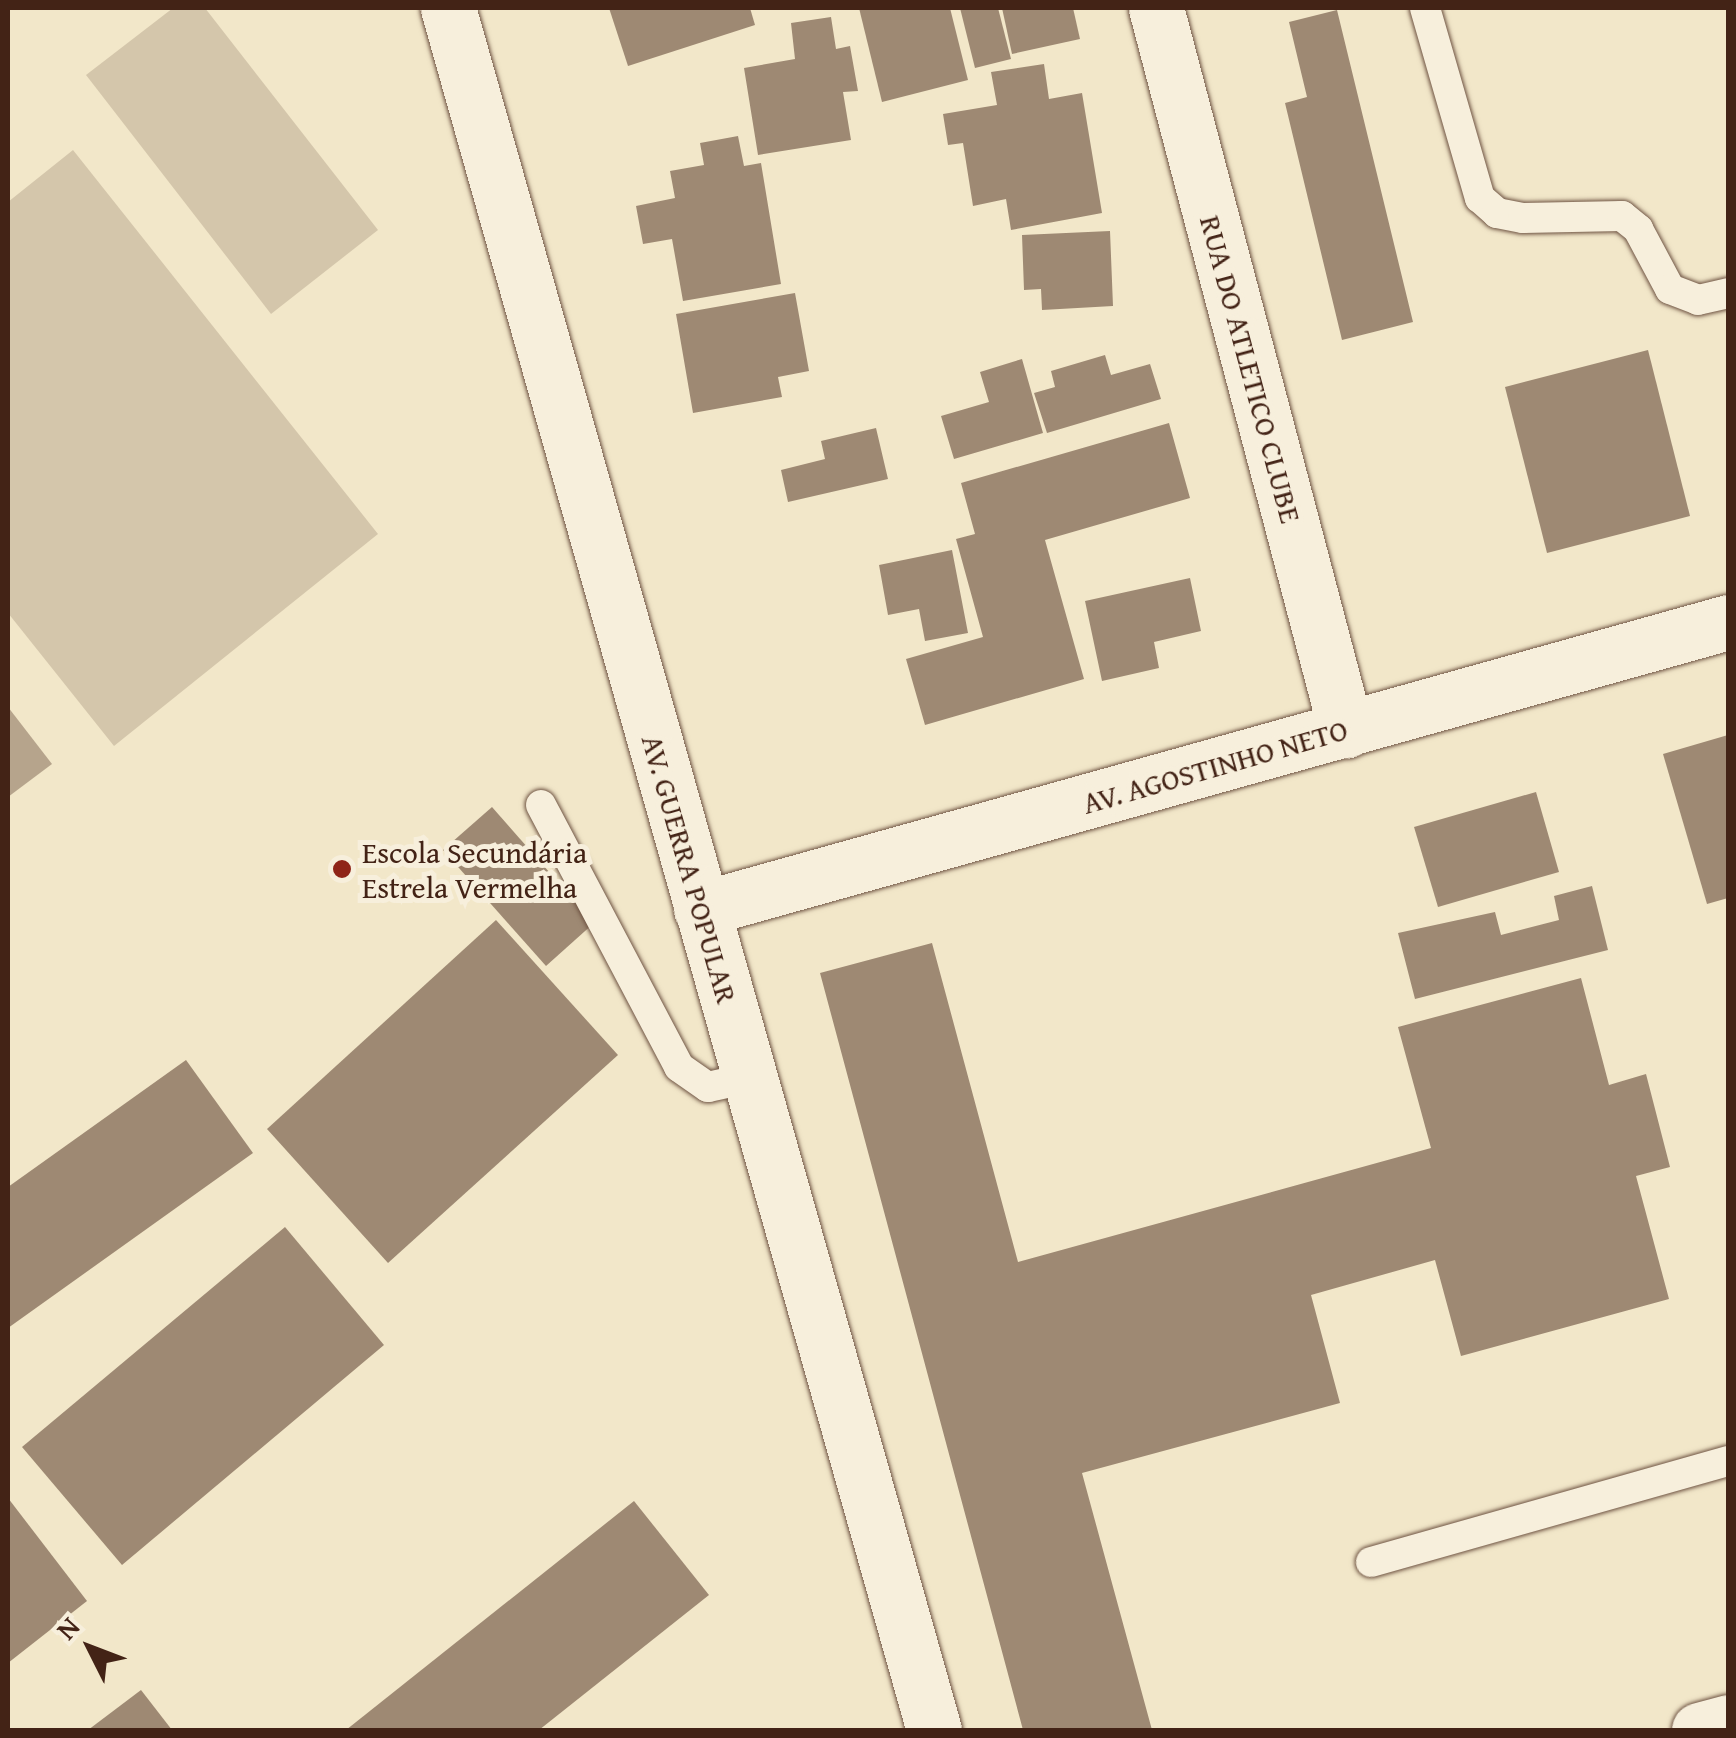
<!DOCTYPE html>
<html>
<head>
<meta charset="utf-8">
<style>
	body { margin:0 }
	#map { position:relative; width:1736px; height:1738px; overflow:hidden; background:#f2e7c9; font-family:"Gentium Book Plus",serif }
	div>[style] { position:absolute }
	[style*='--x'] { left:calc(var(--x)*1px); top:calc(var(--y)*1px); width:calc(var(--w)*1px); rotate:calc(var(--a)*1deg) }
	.green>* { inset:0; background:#d4c6ab }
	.water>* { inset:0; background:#b6a48c }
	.building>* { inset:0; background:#9e8973 }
	.roads { filter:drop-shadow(0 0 2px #6f5443) drop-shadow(0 0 2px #6f5443) }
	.service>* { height:30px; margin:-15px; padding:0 15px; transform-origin:15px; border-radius:15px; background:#f7efdc }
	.minor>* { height:55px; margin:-27.5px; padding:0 27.5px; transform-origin:27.5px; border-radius:27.5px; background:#f7efdc }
	.secondary>* { height:55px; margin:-27.5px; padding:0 27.5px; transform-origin:27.5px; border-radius:27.5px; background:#f7efdc }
	.dots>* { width:28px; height:28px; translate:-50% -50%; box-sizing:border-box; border:5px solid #f7efdc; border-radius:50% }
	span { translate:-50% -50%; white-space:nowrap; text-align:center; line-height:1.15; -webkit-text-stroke:10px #f7efdc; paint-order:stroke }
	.street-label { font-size:30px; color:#432316 }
	.poi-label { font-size:30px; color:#432316 }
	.left { translate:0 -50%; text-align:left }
	.frame { position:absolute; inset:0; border:10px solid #432316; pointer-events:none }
	.north { position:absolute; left:40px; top:1598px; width:100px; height:100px; -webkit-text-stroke:8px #f7efdc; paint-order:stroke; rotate:312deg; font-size:28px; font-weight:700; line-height:40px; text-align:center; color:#432316 }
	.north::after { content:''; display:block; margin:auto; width:35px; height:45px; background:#432316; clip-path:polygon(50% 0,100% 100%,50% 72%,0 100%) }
</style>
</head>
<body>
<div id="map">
	<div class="green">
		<i style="clip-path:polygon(173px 8px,205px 8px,378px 230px,271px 314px,86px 75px)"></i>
		<i style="clip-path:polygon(73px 150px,378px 534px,114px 746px,8px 613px,8px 202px)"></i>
	</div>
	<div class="water">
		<i style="clip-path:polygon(8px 707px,52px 764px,8px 797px)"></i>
	</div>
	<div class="building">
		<i style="clip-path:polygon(609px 8px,750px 8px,755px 25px,628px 66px)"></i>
		<i style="clip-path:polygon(859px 8px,950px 8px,968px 80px,882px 102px)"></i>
		<i style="clip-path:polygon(960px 8px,998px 8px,1011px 59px,975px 68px)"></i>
		<i style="clip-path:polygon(1002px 8px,1073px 8px,1080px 39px,1012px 54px)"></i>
		<i style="clip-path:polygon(1337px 10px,1413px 322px,1342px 340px,1285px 103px,1307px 97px,1289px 22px)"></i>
		<i style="clip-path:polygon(831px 17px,836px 49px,850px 46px,858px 91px,843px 92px,851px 140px,758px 155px,744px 68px,795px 59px,791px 23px)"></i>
		<i style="clip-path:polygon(1044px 64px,1049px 99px,1082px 93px,1102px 213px,1011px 230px,1006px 199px,973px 206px,963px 143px,948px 145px,943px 114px,997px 105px,991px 72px)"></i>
		<i style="clip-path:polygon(738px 136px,744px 166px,761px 163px,781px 284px,683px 301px,672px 239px,643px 244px,636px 206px,675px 198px,670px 171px,704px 165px,700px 143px)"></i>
		<i style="clip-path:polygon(1110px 231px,1113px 306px,1042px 310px,1041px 289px,1024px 290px,1022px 235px)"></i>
		<i style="clip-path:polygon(795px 293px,809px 371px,778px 377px,782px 397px,693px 413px,676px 314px)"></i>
		<i style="clip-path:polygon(1648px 350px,1690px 516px,1547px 553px,1505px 387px)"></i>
		<i style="clip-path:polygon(1105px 355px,1111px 375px,1150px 364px,1161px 399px,1047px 433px,1034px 393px,1055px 387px,1051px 371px)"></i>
		<i style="clip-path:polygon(1022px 359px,1043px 433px,954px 459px,941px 416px,989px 402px,980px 372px)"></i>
		<i style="clip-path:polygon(1169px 423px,1190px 498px,1045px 540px,1084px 679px,925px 725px,906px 659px,983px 637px,956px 539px,975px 534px,961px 483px)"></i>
		<i style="clip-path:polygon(876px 428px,888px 479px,788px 502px,781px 470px,825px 459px,821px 441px)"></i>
		<i style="clip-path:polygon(952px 550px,968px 633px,925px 641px,919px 609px,888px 615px,879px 565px)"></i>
		<i style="clip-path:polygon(1190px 578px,1201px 631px,1154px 642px,1159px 668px,1102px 681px,1085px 601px)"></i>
		<i style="clip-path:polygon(1728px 735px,1728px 898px,1707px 904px,1663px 754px)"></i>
		<i style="clip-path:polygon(1536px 792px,1559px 872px,1438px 907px,1414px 827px)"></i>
		<i style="clip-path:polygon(492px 807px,594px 923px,546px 966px,443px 850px)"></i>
		<i style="clip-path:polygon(1592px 886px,1608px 950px,1415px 999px,1398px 933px,1495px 912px,1501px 935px,1559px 920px,1554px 896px)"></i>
		<i style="clip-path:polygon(496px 920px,618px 1055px,388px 1263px,267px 1129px)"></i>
		<i style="clip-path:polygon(932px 943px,1018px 1262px,1431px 1148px,1398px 1027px,1581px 978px,1609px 1085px,1646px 1074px,1670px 1167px,1636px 1176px,1669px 1299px,1461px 1356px,1435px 1260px,1311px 1295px,1340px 1403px,1082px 1473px,1152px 1730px,1023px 1730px,820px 973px)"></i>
		<i style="clip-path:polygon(186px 1060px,253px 1153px,8px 1328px,8px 1187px)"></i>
		<i style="clip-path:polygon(285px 1227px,384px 1345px,122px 1565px,22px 1447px)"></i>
		<i style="clip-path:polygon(8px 1498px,87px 1601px,8px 1663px)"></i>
		<i style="clip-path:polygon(634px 1501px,709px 1595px,539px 1730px,346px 1730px)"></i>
		<i style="clip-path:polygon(141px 1690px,172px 1730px,88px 1730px)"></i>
	</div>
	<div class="roads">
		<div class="service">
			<i style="--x:1425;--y:8;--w:198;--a:73.9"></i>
			<i style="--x:1480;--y:198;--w:23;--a:41"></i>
			<i style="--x:1497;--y:213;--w:26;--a:11"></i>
			<i style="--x:1523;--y:218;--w:99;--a:-1.2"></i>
			<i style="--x:1622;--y:216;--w:21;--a:39"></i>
			<i style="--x:1638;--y:229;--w:68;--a:61.9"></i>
			<i style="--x:1670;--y:289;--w:30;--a:21"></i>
			<i style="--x:1698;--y:300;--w:31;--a:-13"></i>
			<i style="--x:541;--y:805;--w:296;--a:62.2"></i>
			<i style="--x:679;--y:1067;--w:35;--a:35"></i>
			<i style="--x:708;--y:1087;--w:42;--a:-12.4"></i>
			<i style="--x:1371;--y:1562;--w:371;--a:-15.8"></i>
		</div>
		<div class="minor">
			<i style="--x:1156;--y:8;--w:747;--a:75.26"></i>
			<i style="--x:701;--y:909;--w:1066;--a:-15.61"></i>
			<i style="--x:1699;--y:1730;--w:30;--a:-15"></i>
		</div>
		<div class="secondary">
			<i style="--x:448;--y:8;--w:1789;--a:74.24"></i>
		</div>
	</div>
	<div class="dots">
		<i style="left:342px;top:869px;background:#8f2418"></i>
	</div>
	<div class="street-label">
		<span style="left:1251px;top:369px;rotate:75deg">RUA DO ATLETICO CLUBE</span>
		<span style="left:1215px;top:766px;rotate:-16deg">AV. AGOSTINHO NETO</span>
		<span style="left:690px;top:869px;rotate:74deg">AV. GUERRA POPULAR</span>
	</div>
	<div class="poi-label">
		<span class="left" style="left:362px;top:869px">Escola Secundária<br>Estrela Vermelha</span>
	</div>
	<div class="frame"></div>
	<div class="north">N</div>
</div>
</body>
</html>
